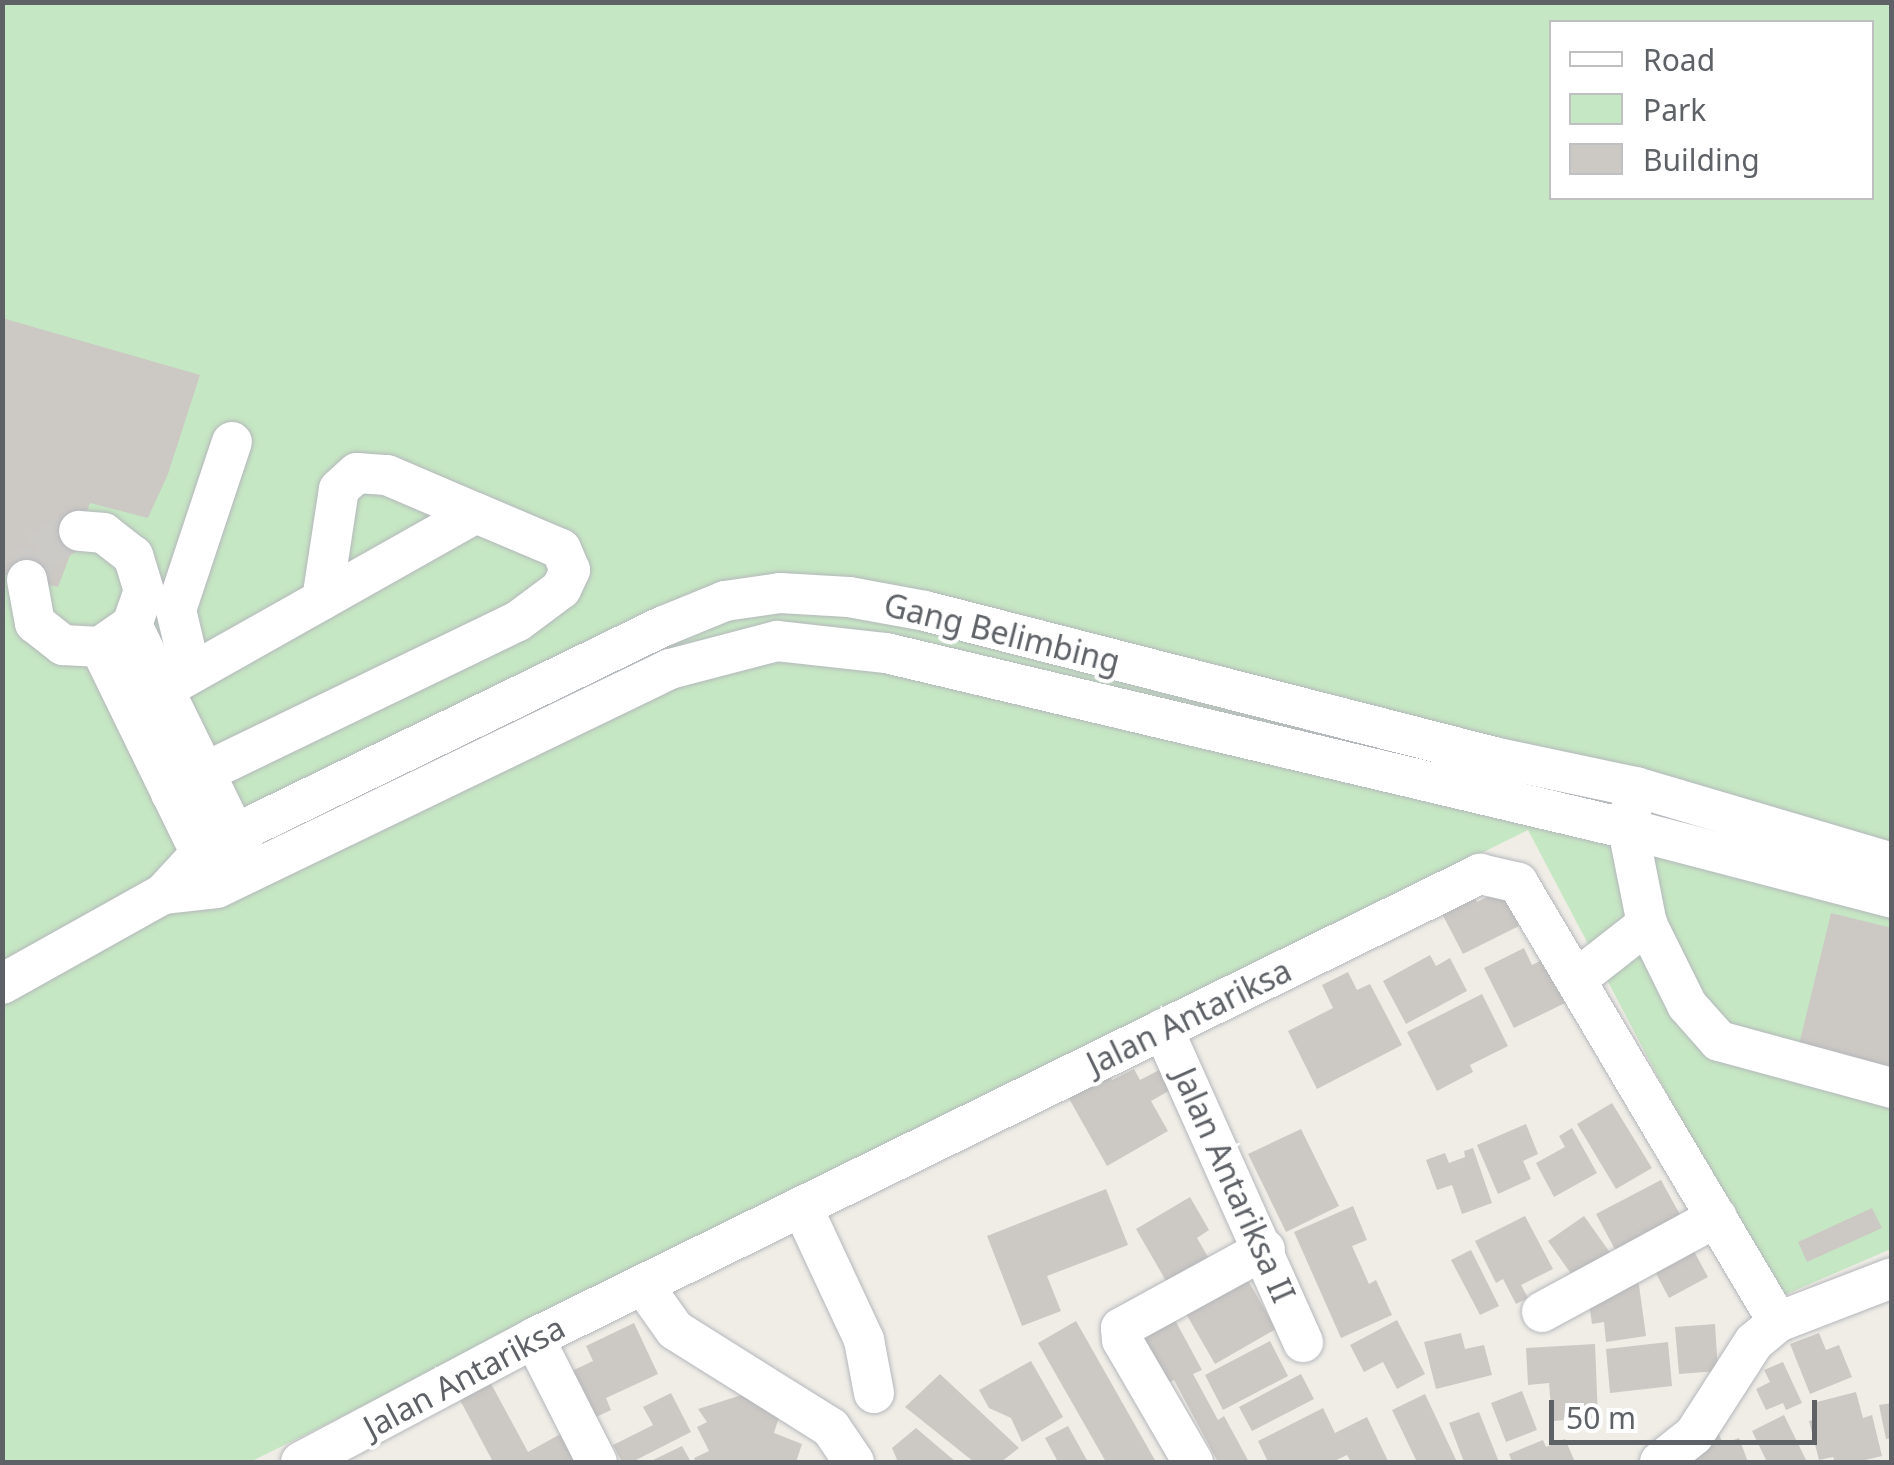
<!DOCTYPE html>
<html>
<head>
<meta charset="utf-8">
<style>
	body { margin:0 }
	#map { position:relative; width:1894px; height:1465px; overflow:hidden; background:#f0ede7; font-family:"Noto Sans",sans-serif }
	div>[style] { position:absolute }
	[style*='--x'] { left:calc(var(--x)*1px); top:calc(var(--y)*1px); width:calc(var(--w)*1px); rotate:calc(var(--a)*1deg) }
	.green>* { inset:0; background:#c6e7c3 }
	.building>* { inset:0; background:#ccc8c4 }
	.minor-tunnel>* { height:40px; margin-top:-20px; transform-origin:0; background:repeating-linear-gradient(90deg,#cccac7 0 40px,transparent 0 60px) }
	.roads { filter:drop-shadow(0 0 2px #b4b7bb) drop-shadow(0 0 2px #b4b7bb) }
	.minor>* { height:40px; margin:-20px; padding:0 20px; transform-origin:20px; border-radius:20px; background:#fff }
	span { translate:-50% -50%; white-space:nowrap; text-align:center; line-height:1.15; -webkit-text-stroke:8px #fff; paint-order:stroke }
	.street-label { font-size:32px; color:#5e6267 }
	.frame { position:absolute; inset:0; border:5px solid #5e6267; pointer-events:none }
	.legend { position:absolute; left:1549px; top:20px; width:325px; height:180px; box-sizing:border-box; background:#fff; border:2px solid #bfc0c2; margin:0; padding:12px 18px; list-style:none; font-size:30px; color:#5e6267 }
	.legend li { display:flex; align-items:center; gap:20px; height:50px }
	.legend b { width:50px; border:2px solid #bfc0c2 }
	.scale { position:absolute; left:1549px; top:1400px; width:268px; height:45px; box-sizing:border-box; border:5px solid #5e6267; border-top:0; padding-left:12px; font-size:30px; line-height:35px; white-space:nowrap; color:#5e6267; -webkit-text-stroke:8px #fff; paint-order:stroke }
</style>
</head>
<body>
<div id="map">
	<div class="green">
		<i style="clip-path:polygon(evenodd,3px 3px,1891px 3px,1891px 1249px,1775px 1299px,1528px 830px,250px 1462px,3px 1462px,3px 3px,1552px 22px,1872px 22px,1872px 198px,1552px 198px,1552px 22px)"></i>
	</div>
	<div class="building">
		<i style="clip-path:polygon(2px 318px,200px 375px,168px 474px,148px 518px,90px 503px,58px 587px,2px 574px)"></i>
		<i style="clip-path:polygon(1469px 887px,1477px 902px,1501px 890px,1519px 926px,1463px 954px,1437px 904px)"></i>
		<i style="clip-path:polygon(1831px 913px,1892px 928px,1892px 1071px,1798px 1049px)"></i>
		<i style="clip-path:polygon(1524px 948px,1532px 965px,1544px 959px,1565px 1003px,1514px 1028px,1484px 968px)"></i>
		<i style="clip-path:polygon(1430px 955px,1436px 966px,1450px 958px,1467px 991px,1406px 1024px,1383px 981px)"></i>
		<i style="clip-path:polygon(1348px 972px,1357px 990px,1370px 984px,1402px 1045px,1317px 1089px,1288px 1031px,1333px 1008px,1322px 985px)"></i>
		<i style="clip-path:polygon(1482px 994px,1508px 1046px,1470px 1065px,1473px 1072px,1437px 1091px,1407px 1032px)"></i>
		<i style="clip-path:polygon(1104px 1065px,1112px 1080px,1134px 1069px,1140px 1080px,1161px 1069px,1172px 1089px,1151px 1101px,1168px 1131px,1107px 1166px,1063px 1088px)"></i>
		<i style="clip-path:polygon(1612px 1103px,1652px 1168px,1616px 1189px,1577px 1124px)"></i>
		<i style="clip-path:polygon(1526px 1124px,1538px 1154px,1523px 1161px,1531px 1179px,1498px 1194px,1477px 1145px)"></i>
		<i style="clip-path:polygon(1572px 1128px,1597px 1173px,1554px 1197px,1536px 1163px,1565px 1147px,1559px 1136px)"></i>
		<i style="clip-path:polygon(1301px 1129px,1339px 1206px,1286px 1232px,1248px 1154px)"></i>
		<i style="clip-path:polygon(1473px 1148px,1492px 1203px,1462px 1214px,1452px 1185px,1437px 1190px,1426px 1160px,1445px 1153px,1449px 1163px,1465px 1157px,1464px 1151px)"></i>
		<i style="clip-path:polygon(1661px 1180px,1683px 1220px,1618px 1255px,1596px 1214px)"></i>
		<i style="clip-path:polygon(1106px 1189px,1128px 1245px,1047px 1276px,1061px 1311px,1022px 1326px,987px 1236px)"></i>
		<i style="clip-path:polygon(1190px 1197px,1209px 1230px,1197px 1238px,1215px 1269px,1173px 1293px,1136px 1229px)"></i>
		<i style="clip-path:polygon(1353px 1206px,1367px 1240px,1352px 1246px,1369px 1284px,1376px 1280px,1392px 1315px,1341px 1338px,1294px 1232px)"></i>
		<i style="clip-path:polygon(1872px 1208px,1882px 1228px,1807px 1262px,1798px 1242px)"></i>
		<i style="clip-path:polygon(1525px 1216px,1553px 1269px,1521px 1285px,1528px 1298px,1516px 1304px,1503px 1279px,1496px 1283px,1475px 1241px)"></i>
		<i style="clip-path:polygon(1584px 1216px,1616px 1261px,1574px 1278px,1548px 1241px)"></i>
		<i style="clip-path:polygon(1689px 1242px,1708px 1277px,1669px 1298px,1650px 1262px)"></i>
		<i style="clip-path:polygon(1471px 1250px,1499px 1306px,1480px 1315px,1451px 1260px)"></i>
		<i style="clip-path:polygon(1246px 1277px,1276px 1329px,1215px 1364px,1185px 1312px)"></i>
		<i style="clip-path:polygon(1638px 1278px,1646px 1336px,1606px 1342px,1604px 1322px,1592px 1324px,1588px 1296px)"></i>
		<i style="clip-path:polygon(1175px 1320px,1202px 1370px,1193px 1374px,1218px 1420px,1224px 1416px,1249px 1462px,1218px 1462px,1174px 1380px,1166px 1384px,1141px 1337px)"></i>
		<i style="clip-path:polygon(1397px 1320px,1425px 1374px,1397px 1389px,1383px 1362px,1364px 1372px,1350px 1345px)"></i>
		<i style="clip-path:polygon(1076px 1321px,1156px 1462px,1106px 1462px,1038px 1343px)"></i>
		<i style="clip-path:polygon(634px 1323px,658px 1374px,606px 1398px,611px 1410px,581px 1424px,559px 1377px,593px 1361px,586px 1346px)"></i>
		<i style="clip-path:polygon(1715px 1324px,1718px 1371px,1679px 1374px,1675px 1327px)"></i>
		<i style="clip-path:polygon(1461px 1333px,1465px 1349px,1484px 1345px,1492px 1375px,1436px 1389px,1424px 1342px)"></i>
		<i style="clip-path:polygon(1819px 1333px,1826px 1350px,1839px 1345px,1852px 1377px,1810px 1394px,1790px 1344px)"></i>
		<i style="clip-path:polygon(1270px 1341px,1288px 1376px,1223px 1410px,1205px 1375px)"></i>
		<i style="clip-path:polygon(1668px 1342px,1672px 1386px,1610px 1393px,1606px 1349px)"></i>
		<i style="clip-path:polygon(1595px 1344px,1598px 1418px,1552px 1421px,1549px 1383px,1528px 1385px,1526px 1348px)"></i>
		<i style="clip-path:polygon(1031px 1361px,1063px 1417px,1022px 1442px,1011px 1418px,989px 1408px,979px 1390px)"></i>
		<i style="clip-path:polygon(1783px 1362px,1802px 1403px,1786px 1410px,1783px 1403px,1766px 1410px,1756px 1389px,1770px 1382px,1764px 1370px)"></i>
		<i style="clip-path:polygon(483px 1369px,528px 1452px,564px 1432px,580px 1462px,493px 1462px,452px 1385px)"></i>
		<i style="clip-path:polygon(940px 1374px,1019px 1448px,1001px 1462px,974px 1462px,905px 1407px)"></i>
		<i style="clip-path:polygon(1301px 1374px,1314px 1399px,1252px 1431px,1239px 1407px)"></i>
		<i style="clip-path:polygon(754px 1391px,783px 1404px,774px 1433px,802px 1444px,796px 1462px,696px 1462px,694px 1458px,709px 1451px,697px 1427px,707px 1422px,698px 1409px)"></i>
		<i style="clip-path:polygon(1522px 1391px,1537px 1430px,1506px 1442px,1491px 1403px)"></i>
		<i style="clip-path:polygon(1856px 1392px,1863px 1418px,1872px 1415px,1882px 1456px,1857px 1462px,1835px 1462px,1833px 1457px,1819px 1460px,1809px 1421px,1817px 1419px,1813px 1403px)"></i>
		<i style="clip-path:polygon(671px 1393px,691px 1432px,632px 1462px,622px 1462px,613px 1445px,653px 1425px,643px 1407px)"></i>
		<i style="clip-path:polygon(1425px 1394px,1457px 1462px,1417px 1462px,1392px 1410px)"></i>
		<i style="clip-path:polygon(1892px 1403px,1892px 1438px,1886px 1439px,1879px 1405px)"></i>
		<i style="clip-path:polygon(1323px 1408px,1335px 1433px,1367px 1417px,1388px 1461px,1351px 1462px,1347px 1455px,1332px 1462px,1268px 1462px,1258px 1441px)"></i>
		<i style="clip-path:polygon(1479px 1412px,1499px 1462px,1464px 1462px,1449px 1423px)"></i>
		<i style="clip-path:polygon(1784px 1415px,1807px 1462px,1767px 1462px,1752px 1431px)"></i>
		<i style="clip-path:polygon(1068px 1426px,1088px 1462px,1058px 1462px,1045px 1438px)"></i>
		<i style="clip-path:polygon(916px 1428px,956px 1462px,898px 1462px,892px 1448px)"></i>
		<i style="clip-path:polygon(1717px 1430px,1723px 1444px,1739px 1438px,1748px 1462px,1690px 1462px)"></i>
		<i style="clip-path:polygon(1565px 1439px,1575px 1462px,1512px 1462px,1509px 1454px,1543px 1440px,1546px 1447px)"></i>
		<i style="clip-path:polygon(682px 1446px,691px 1462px,649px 1462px)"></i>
	</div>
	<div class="minor-tunnel">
		<i style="--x:27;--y:580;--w:29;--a:-68"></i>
		<i style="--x:38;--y:553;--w:36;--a:-34"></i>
		<i style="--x:68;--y:533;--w:11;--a:-10"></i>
	</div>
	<div class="roads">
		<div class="minor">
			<i style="--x:27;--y:580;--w:44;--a:79.5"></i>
			<i style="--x:35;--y:623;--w:36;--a:38"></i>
			<i style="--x:63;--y:645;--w:37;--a:3"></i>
			<i style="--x:100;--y:647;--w:39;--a:-35"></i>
			<i style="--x:132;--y:625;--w:36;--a:-71"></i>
			<i style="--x:144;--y:591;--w:37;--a:-107"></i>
			<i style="--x:133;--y:556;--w:37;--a:-142"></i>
			<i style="--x:104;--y:533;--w:25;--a:-175"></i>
			<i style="--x:322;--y:600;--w:112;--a:-81.3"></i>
			<i style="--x:339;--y:489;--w:24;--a:-42"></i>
			<i style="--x:357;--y:473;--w:30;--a:4"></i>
			<i style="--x:387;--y:475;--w:97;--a:23.1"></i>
			<i style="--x:132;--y:625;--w:256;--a:63.8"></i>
			<i style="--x:100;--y:647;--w:254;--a:64"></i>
			<i style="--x:191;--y:673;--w:65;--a:-103.4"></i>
			<i style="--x:176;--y:610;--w:177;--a:-71.6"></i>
			<i style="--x:130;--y:708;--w:397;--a:-29.4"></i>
			<i style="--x:476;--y:513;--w:92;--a:23"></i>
			<i style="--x:561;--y:549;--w:23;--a:67"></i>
			<i style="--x:570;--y:570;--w:21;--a:115"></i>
			<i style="--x:561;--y:589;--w:54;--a:143.3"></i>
			<i style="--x:518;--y:621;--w:347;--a:154.2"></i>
			<i style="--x:206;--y:772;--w:41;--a:149"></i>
			<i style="--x:1632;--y:805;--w:24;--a:99"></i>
			<i style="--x:1628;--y:829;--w:97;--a:78.7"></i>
			<i style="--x:1647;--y:924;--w:90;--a:63.7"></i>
			<i style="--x:1687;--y:1005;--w:48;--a:48.4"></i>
			<i style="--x:1719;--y:1041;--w:179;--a:15.2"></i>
			<i style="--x:163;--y:894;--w:54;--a:-6.3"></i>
			<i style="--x:217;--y:888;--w:503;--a:-25.8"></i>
			<i style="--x:670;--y:669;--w:111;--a:-14.7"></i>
			<i style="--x:777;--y:641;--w:110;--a:6.3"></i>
			<i style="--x:886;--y:653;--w:763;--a:13.34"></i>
			<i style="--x:1628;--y:829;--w:273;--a:14.6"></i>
			<i style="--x:1578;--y:978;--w:88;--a:-38"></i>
			<i style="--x:2;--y:984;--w:184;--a:-29.2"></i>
			<i style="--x:163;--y:894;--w:54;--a:-47.2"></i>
			<i style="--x:200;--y:854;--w:40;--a:-29.7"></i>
			<i style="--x:235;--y:834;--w:477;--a:-25.9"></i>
			<i style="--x:664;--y:626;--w:66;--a:-22.3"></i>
			<i style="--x:725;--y:601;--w:56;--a:-8.3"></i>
			<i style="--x:780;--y:593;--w:69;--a:3.3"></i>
			<i style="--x:849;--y:597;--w:77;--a:10.4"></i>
			<i style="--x:925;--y:611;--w:592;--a:14.39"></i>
			<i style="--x:1498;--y:758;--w:141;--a:11.9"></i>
			<i style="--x:1636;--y:787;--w:267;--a:16.5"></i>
			<i style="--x:1163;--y:1029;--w:343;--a:65.9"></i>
			<i style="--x:803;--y:1209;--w:145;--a:65"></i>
			<i style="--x:864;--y:1340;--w:54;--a:79.3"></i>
			<i style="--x:643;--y:1285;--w:55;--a:54.6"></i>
			<i style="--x:675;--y:1330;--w:184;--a:32.1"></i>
			<i style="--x:831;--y:1428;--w:41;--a:55.9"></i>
			<i style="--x:1542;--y:1312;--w:199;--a:-28.5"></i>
			<i style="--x:534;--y:1338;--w:139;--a:63.1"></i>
			<i style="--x:301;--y:1462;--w:264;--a:-28"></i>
			<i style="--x:534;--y:1338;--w:1054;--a:-26.13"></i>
			<i style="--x:1480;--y:874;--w:39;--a:13"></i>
			<i style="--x:1518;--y:883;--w:510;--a:59.36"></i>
			<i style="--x:1193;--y:1462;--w:141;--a:-120.2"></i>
			<i style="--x:1122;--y:1340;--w:12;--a:-95"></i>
			<i style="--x:1121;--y:1328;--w:164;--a:-28.7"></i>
			<i style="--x:1660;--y:1462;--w:43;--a:-38.5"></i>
			<i style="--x:1694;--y:1435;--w:111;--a:-57.2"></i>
			<i style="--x:1754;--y:1342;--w:31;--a:-40"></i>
			<i style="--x:1778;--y:1322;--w:122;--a:-21.1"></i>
		</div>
	</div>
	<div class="street-label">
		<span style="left:1002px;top:633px;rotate:14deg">Gang Belimbing</span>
		<span style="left:1189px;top:1017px;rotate:-26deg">Jalan Antariksa</span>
		<span style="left:1234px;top:1185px;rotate:66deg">Jalan Antariksa II</span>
		<span style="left:464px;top:1377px;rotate:-28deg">Jalan Antariksa</span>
	</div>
	<div class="frame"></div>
	<ul class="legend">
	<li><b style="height:12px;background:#fff"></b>Road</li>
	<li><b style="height:28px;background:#c6e7c3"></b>Park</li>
	<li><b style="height:28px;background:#ccc8c4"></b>Building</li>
	</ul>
	<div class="scale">50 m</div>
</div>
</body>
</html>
